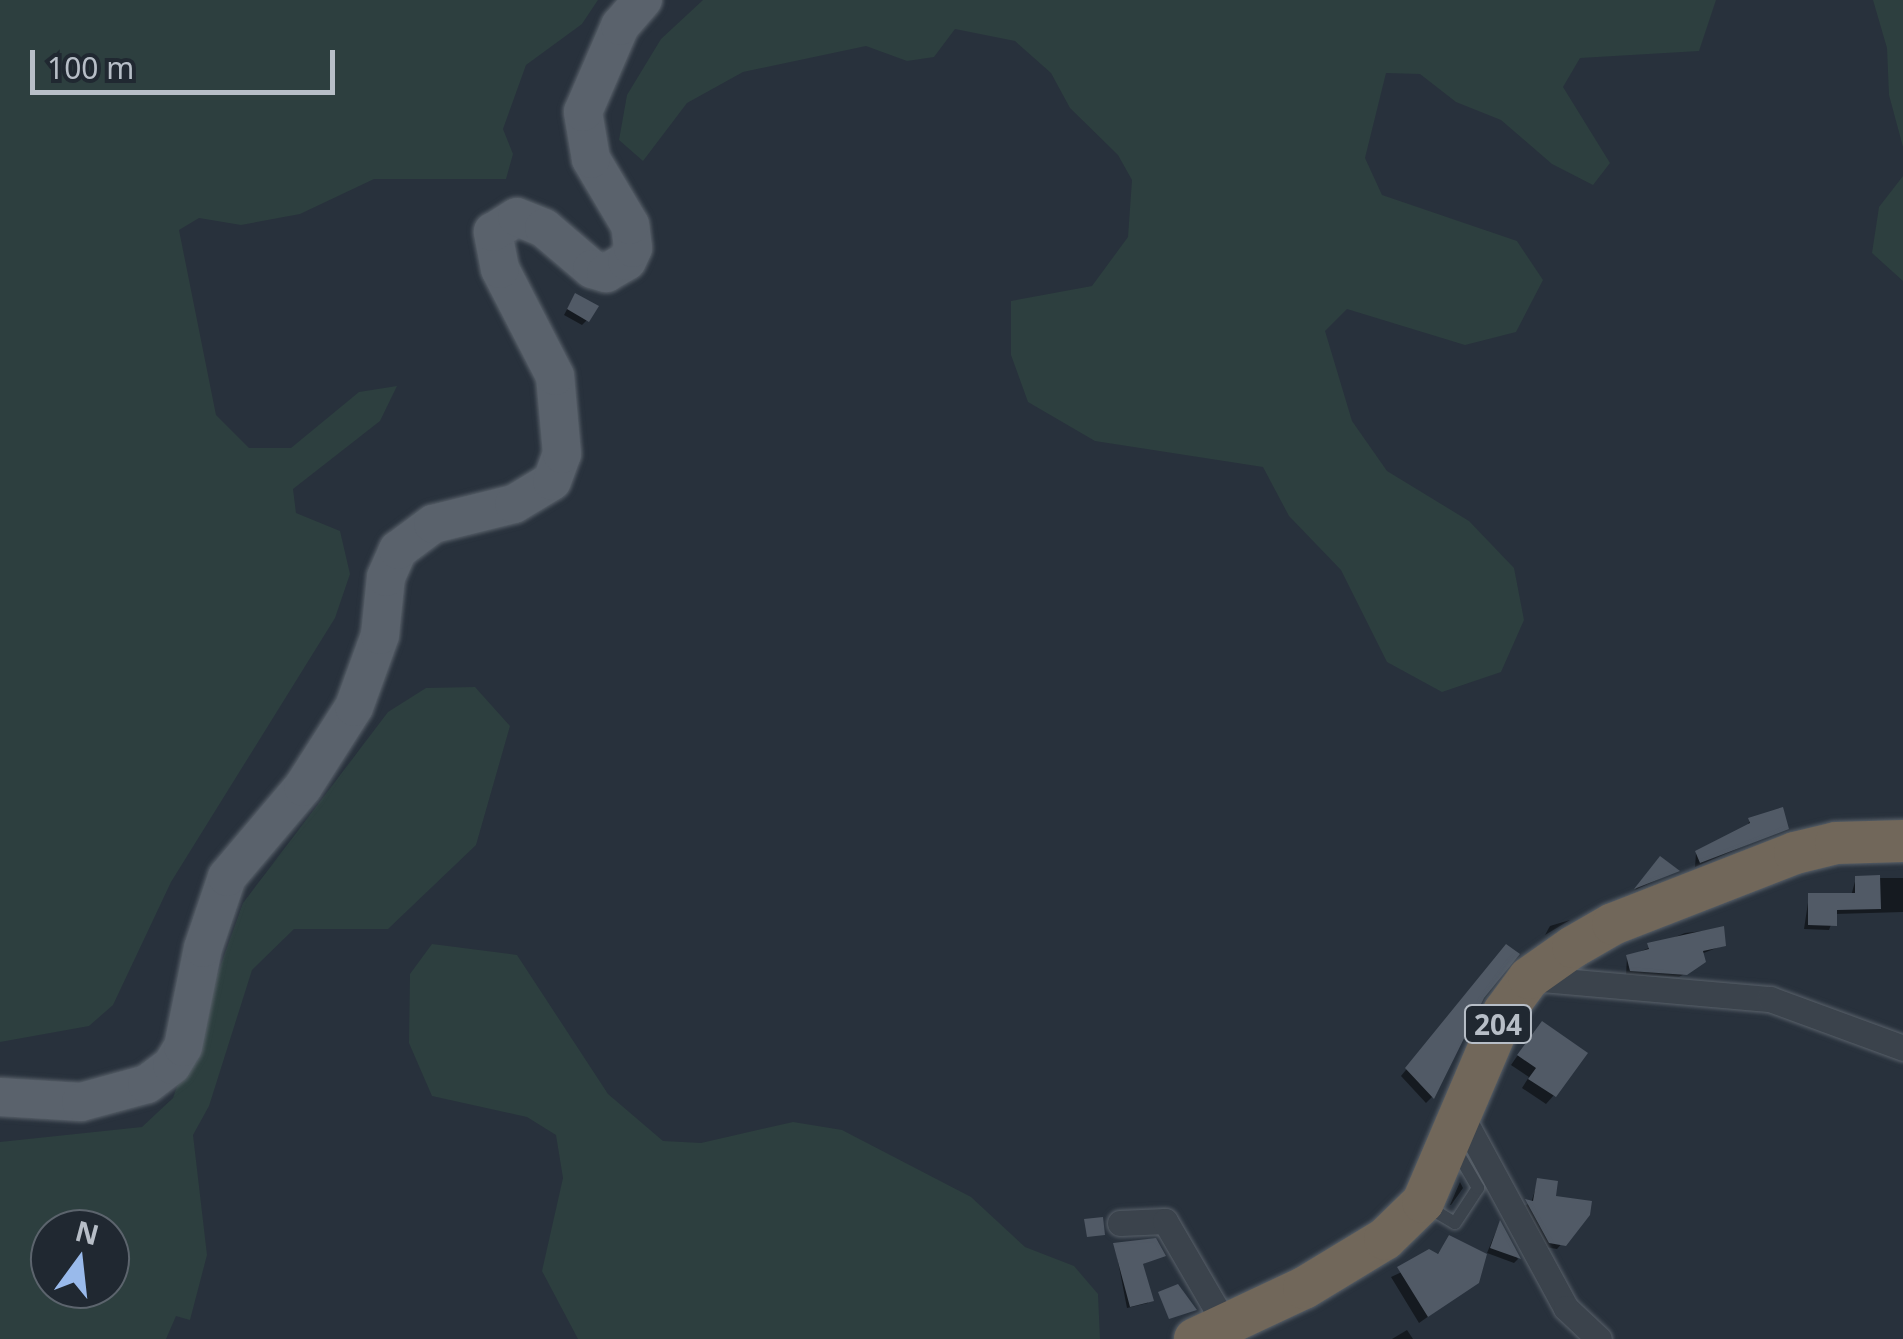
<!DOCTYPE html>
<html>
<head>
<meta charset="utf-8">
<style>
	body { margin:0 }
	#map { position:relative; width:1903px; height:1339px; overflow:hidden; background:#28313c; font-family:"Noto Sans",sans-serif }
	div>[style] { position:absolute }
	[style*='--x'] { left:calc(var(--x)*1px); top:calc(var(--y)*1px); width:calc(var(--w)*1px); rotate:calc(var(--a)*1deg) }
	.green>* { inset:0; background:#2d3f3f }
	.shadow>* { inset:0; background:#0007 }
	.building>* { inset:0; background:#515a66 }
	.roads { filter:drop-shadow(0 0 2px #59616a) drop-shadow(0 0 2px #59616a) }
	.lane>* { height:12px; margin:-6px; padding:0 6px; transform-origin:6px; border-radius:6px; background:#3b434c }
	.street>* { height:25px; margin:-12.5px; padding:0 12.5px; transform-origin:12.5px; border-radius:12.5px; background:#3b434c }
	.primary>* { height:38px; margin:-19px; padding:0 19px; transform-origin:19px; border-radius:19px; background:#5a626c }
	.highway>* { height:42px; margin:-21px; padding:0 21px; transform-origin:21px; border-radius:21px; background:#71675a }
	span { translate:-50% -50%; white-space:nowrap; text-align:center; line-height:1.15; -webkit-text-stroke:10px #202831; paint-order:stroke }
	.shield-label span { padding:2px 8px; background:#202831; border:2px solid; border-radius:8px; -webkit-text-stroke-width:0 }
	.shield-label { font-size:28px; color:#b7bec7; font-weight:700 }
	.north { position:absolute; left:30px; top:1209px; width:100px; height:100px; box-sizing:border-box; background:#202831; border:2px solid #5c646d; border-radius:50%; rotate:15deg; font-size:28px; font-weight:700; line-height:40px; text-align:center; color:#b7bec7 }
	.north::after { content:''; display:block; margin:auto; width:35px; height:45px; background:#99baeb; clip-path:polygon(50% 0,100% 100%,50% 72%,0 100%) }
	.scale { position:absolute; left:30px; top:50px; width:305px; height:45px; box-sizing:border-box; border:5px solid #b7bec7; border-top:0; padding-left:12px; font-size:30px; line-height:35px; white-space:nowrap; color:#b7bec7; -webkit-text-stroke:8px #202831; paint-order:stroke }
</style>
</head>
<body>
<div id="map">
	<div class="green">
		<i style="clip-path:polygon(0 0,598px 0,582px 24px,526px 65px,503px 129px,513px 154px,506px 179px,374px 179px,300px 214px,241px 225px,199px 218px,179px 230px,216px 415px,249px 448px,291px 448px,359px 392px,397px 386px,380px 421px,293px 489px,296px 513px,340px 531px,350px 574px,335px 618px,171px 882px,113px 1005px,89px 1026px,0 1042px)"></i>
		<i style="clip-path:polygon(703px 0,1716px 0,1699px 51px,1580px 58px,1563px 87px,1610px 163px,1593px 185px,1552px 164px,1501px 120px,1456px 102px,1420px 74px,1386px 73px,1365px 158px,1382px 195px,1517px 241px,1543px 280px,1516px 332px,1465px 345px,1347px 309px,1325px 331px,1352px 421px,1387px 471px,1469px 521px,1514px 568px,1524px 620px,1501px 672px,1442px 692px,1387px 662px,1341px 570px,1289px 516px,1263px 467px,1095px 441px,1028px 402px,1011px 355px,1011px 301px,1092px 286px,1128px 237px,1132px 180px,1118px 155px,1070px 108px,1051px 73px,1015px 41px,955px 29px,934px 57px,907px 61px,866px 46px,743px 72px,687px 103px,643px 161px,619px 140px,627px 95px,661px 39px)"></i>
		<i style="clip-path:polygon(1873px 0,1903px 0,1903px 147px,1889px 95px,1887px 48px)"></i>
		<i style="clip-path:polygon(1903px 176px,1903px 281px,1872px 253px,1879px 207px)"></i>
		<i style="clip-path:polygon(evenodd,475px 687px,510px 726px,476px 845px,388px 929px,294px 929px,252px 970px,209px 1106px,193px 1135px,207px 1255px,190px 1320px,176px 1316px,166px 1339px,0 1339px,0 1142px,142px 1127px,173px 1098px,243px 903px,388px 712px,426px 688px,475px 687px,50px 1229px,110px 1229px,110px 1289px,50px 1289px,50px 1229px)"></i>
		<i style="clip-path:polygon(432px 944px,517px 955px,608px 1094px,663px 1141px,701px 1143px,793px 1122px,842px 1130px,971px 1197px,1025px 1247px,1074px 1266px,1098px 1294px,1100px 1339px,578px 1339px,542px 1271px,563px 1178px,556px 1135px,527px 1117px,432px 1096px,409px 1043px,410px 974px)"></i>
	</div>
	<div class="shadow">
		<i style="clip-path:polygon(571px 302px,587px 320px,582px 325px,564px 315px)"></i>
		<i style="clip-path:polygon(1750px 820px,1786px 828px,1695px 867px,1696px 853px,1746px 829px)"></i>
		<i style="clip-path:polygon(1655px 865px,1676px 871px,1635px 890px)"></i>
		<i style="clip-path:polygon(1856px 878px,1903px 878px,1903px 912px,1835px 914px,1829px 930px,1804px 929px,1809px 896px,1851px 896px)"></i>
		<i style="clip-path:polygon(1570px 920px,1545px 935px,1550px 926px)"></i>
		<i style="clip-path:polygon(1722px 929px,1724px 945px,1701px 954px,1697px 967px,1679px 977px,1626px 975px,1627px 957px,1685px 933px)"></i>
		<i style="clip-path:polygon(1500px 954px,1432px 1097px,1426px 1103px,1401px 1076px)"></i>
		<i style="clip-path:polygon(1534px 1032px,1554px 1095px,1546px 1104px,1522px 1088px,1529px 1077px,1511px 1065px)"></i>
		<i style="clip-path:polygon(1538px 1181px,1553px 1198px,1588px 1214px,1557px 1249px,1545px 1247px,1523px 1206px,1531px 1203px)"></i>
		<i style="clip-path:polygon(1460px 1182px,1463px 1188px,1451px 1205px,1450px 1205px)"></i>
		<i style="clip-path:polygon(1499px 1224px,1518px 1259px,1514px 1263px,1487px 1253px)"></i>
		<i style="clip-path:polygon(1450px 1238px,1477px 1282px,1419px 1323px,1391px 1277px,1436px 1256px)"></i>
		<i style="clip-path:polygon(1115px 1246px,1163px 1255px,1141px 1265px,1148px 1303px,1127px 1308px)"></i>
		<i style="clip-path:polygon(1407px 1330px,1413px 1339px,1392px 1339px)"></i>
	</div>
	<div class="building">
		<i style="clip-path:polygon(575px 293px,599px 306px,589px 322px,567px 309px)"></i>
		<i style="clip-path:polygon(1783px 807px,1789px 829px,1700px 863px,1695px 851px,1750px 823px,1748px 818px)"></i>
		<i style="clip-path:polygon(1660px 856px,1680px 871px,1634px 889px)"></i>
		<i style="clip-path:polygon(1880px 875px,1881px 909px,1837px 910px,1837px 926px,1808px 925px,1808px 893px,1855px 893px,1855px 876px)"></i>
		<i style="clip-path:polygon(1724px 926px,1726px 946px,1703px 951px,1706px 962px,1687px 975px,1630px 971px,1626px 955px,1649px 949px,1647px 943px)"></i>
		<i style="clip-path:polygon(1506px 944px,1520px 954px,1484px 998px,1434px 1099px,1405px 1068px)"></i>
		<i style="clip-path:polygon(1542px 1021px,1588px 1053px,1556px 1097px,1528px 1079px,1536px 1068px,1517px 1055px)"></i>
		<i style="clip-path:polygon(1537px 1178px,1558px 1181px,1556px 1196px,1592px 1201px,1590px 1215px,1566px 1246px,1549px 1243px,1525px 1199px,1533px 1201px)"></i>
		<i style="clip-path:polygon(1103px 1217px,1105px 1235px,1087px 1237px,1084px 1219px)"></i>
		<i style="clip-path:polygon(1500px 1220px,1521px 1259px,1490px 1248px)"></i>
		<i style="clip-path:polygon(1449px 1235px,1487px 1254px,1479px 1283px,1428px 1317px,1397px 1267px,1429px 1249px,1438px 1254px)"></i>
		<i style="clip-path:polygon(1156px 1238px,1166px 1256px,1143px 1264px,1154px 1301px,1130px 1307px,1113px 1243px)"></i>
		<i style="clip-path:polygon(1178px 1284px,1197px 1310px,1169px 1319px,1158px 1292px)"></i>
	</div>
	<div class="roads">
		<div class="lane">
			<i style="--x:1428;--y:1207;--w:31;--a:31"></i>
			<i style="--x:1455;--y:1223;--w:42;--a:-56.7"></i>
			<i style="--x:1478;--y:1188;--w:44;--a:-120.1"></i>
		</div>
		<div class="street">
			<i style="--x:1529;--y:978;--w:242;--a:5"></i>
			<i style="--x:1770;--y:999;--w:142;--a:20.2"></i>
			<i style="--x:1459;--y:1111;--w:224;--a:61.5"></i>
			<i style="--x:1566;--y:1308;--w:45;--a:43.2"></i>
			<i style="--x:1120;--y:1223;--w:45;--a:-2.5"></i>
			<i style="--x:1165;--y:1221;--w:121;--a:59.8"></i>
		</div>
		<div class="primary">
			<i style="--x:0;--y:1097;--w:81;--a:3.5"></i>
			<i style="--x:81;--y:1102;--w:68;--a:-15.3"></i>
			<i style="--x:147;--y:1084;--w:31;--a:-37"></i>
			<i style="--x:172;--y:1065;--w:21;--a:-59"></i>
			<i style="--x:183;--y:1047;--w:101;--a:-78.6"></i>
			<i style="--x:203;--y:948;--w:75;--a:-71.3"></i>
			<i style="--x:227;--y:877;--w:118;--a:-49.8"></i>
			<i style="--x:303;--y:787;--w:95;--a:-57.5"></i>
			<i style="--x:354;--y:707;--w:77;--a:-70.1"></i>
			<i style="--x:380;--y:635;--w:58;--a:-84.1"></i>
			<i style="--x:386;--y:577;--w:30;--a:-66"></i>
			<i style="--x:398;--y:550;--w:44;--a:-36.6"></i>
			<i style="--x:433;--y:524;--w:83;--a:-13.9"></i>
			<i style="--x:514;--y:504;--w:44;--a:-31.2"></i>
			<i style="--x:552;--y:481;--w:29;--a:-70"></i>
			<i style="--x:562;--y:454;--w:78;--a:-95.1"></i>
			<i style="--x:555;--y:376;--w:120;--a:-117.2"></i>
			<i style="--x:500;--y:269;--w:38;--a:-101"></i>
			<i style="--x:493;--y:232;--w:28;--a:-32"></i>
			<i style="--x:517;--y:217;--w:29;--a:22"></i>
			<i style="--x:544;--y:228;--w:63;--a:40.5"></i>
			<i style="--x:592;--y:269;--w:15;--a:16"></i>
			<i style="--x:606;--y:273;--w:24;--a:-30"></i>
			<i style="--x:627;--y:261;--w:14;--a:-65"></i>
			<i style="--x:633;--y:248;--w:23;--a:-97"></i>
			<i style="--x:630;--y:225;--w:77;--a:-120.6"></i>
			<i style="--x:591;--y:159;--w:48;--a:-99.7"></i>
			<i style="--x:583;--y:112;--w:94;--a:-66.7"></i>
			<i style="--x:620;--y:26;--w:35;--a:-49"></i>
		</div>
		<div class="highway">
			<i style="--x:1195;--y:1339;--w:120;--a:-25.1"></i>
			<i style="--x:1304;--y:1288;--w:95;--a:-31.2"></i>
			<i style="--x:1385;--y:1239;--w:53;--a:-44.2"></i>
			<i style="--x:1423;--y:1202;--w:207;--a:-66.9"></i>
			<i style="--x:1504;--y:1012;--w:42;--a:-53.7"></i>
			<i style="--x:1529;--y:978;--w:54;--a:-35.2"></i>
			<i style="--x:1573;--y:947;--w:46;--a:-29.9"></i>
			<i style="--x:1613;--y:924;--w:195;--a:-21.3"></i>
			<i style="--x:1795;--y:853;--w:42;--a:-13.7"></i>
			<i style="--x:1836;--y:843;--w:67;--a:-1.7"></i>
		</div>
	</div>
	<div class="shield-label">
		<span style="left:1498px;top:1024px">204</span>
	</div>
	<div class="north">N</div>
	<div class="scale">100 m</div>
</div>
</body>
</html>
